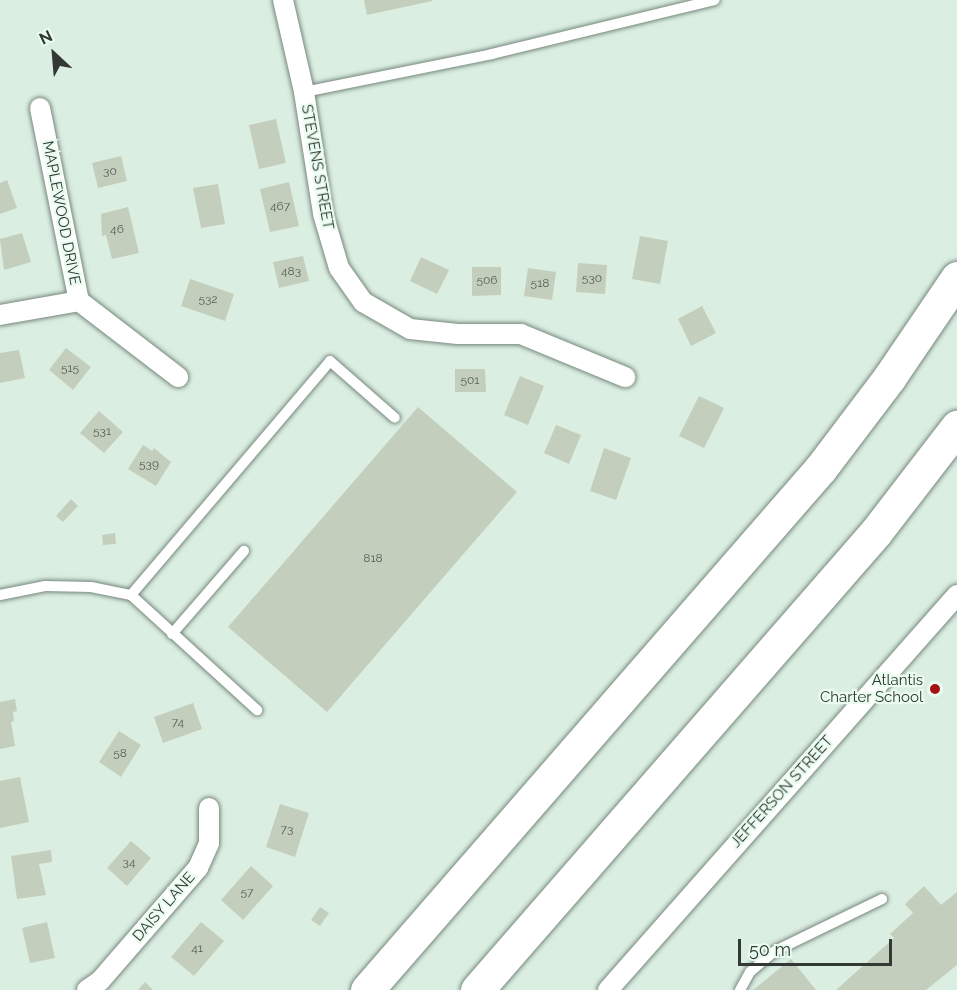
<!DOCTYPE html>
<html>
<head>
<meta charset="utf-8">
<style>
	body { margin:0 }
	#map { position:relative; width:957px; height:990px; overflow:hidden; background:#dbeee2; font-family:Raleway,sans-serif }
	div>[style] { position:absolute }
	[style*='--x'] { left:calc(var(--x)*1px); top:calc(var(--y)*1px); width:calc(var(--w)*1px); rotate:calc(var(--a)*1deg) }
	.building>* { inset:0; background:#c4cebd }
	.roads { filter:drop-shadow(0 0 2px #77887d) drop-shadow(0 0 2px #77887d) }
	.lane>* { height:10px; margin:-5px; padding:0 5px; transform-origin:5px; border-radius:5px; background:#fff }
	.street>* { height:20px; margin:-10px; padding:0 10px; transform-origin:10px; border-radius:10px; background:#fff }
	.highway>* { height:33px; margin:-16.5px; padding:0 16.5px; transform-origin:16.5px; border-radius:16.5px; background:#fff }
	.dots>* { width:16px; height:16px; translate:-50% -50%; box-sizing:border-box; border:3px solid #e9fcef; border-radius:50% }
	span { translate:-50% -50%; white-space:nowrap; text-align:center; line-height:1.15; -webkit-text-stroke:4.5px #e9fcef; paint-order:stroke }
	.number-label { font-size:12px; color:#565e56 }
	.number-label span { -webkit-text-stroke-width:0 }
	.street-label { font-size:15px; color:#323934 }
	.poi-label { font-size:15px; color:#323934 }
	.right { translate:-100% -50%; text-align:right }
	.north { position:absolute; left:24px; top:24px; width:60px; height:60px; -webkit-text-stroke:4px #e9fcef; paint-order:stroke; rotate:334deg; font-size:16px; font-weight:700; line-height:24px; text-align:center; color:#323934 }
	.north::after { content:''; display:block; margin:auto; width:21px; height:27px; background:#323934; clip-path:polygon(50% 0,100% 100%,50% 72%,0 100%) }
	.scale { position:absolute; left:738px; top:939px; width:154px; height:27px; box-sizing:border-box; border:3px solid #323934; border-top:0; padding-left:8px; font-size:18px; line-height:21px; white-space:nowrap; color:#323934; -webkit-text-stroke:4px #e9fcef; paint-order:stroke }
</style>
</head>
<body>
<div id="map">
	<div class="building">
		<i style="clip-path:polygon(364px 0,432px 0,432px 1px,367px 15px)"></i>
		<i style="clip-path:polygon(276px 119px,286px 163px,259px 169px,249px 125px)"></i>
		<i style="clip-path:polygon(121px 156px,127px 181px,98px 188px,92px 163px)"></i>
		<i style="clip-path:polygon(7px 180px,17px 208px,0 214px,0 183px)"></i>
		<i style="clip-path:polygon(289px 182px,299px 226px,270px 232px,260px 189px)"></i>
		<i style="clip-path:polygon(218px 184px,225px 224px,201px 228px,193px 188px)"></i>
		<i style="clip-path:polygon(128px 207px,139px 253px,112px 259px,106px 235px,102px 236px,101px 214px)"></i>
		<i style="clip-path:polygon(22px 233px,31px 262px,4px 270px,0 239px)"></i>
		<i style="clip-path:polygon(640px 236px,668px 241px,660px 284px,632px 279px)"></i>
		<i style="clip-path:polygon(303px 256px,309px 281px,279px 288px,273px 262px)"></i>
		<i style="clip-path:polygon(421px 257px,449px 270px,437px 294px,410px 281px)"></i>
		<i style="clip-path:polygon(578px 263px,607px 265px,605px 294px,576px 292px)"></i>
		<i style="clip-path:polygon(472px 267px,501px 267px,501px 295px,472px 296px)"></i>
		<i style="clip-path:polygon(528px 268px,556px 272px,552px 300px,524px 296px)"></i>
		<i style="clip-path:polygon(190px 279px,234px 294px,225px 321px,181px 306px)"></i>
		<i style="clip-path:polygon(702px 306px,716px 333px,691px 346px,678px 319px)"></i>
		<i style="clip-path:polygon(66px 348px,91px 367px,73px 390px,49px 370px)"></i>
		<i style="clip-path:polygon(19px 350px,25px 378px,0 383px,0 353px)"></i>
		<i style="clip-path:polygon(455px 369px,485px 369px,486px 392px,455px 392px)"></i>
		<i style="clip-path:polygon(520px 376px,544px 386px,528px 425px,504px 415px)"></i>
		<i style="clip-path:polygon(699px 396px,724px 408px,704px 448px,679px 436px)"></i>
		<i style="clip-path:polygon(418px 407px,517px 492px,327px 712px,228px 627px)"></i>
		<i style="clip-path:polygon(99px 411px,123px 432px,104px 453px,80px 433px)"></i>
		<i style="clip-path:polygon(556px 425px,581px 435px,569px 464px,544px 453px)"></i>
		<i style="clip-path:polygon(143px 445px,152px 451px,154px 448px,171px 462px,156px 486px,128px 469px)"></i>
		<i style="clip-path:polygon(604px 448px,631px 458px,616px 500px,590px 491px)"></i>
		<i style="clip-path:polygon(71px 499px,78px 506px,63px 522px,56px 516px)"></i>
		<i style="clip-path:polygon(115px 533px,116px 544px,103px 545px,102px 535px)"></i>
		<i style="clip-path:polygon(15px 699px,17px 711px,13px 712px,14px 721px,11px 722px,15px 746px,0 749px,0 702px)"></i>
		<i style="clip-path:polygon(193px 703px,202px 729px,163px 743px,154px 717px)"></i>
		<i style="clip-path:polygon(119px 731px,141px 745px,121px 777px,99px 762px)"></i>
		<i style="clip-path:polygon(20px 777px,29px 822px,0 828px,0 781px)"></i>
		<i style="clip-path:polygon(280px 804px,309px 813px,295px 857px,266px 847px)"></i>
		<i style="clip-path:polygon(131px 841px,151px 858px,127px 886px,107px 868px)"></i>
		<i style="clip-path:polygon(51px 850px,52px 862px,39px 864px,46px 895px,17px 899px,11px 856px)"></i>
		<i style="clip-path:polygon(251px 866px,273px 886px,243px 920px,221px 900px)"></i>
		<i style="clip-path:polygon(924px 886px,941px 905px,957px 892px,957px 965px,926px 990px,836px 990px,894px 938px,890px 934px,913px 913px,905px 904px)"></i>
		<i style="clip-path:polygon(320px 907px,329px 913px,320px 926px,311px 920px)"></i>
		<i style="clip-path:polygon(47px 922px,55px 958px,30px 963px,22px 928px)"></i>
		<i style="clip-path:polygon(201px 922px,224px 941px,194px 976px,171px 957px)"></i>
		<i style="clip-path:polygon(791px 959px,816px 990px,753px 990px)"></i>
		<i style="clip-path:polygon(145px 982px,153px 990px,138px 990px)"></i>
	</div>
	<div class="roads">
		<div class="lane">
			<i style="--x:304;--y:92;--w:192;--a:-11.4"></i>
			<i style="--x:492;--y:54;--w:229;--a:-13.6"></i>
			<i style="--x:0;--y:595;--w:46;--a:-11.3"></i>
			<i style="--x:45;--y:586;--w:46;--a:1.2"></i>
			<i style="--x:91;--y:587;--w:41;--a:11.3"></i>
			<i style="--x:131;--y:595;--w:171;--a:42.4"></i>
			<i style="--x:131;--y:595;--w:307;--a:-49.6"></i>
			<i style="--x:330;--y:361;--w:86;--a:41.2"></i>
			<i style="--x:172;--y:634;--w:110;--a:-49.1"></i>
			<i style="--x:740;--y:990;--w:21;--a:-61"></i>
			<i style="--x:750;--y:972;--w:33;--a:-40"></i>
			<i style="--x:775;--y:951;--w:119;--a:-25.9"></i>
		</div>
		<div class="street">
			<i style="--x:283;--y:0;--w:94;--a:77.1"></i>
			<i style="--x:304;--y:92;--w:123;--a:81.1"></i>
			<i style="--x:323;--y:214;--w:56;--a:73.5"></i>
			<i style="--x:339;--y:268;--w:42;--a:54.8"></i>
			<i style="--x:363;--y:302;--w:54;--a:29.9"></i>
			<i style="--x:410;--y:329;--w:48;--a:5.9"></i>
			<i style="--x:458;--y:334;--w:63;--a:0"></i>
			<i style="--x:521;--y:334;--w:113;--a:22.5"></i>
			<i style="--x:40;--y:108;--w:197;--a:78.6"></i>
			<i style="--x:79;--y:301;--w:125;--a:37.5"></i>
			<i style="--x:0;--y:315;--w:80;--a:-10"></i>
			<i style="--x:87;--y:990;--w:16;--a:-35"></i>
			<i style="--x:100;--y:981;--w:150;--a:-49.1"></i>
			<i style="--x:198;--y:868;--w:27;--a:-66"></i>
			<i style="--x:209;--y:843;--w:35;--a:-90"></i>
			<i style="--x:608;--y:990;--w:527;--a:-48.54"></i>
		</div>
		<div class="highway">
			<i style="--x:367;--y:990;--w:692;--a:-48.99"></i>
			<i style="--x:821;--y:468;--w:113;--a:-52.9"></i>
			<i style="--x:889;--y:378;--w:121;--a:-55.8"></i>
			<i style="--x:477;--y:990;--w:607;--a:-48.94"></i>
			<i style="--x:876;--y:532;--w:133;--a:-52.4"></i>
		</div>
	</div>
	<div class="dots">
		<i style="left:935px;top:689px;background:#a71116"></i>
	</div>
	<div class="number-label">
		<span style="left:110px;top:172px">30</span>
		<span style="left:280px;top:207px">467</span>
		<span style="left:117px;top:230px">46</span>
		<span style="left:291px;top:272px">483</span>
		<span style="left:592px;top:279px">530</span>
		<span style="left:487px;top:281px">506</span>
		<span style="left:540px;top:284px">518</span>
		<span style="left:208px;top:300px">532</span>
		<span style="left:70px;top:369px">515</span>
		<span style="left:470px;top:381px">501</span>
		<span style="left:102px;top:432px">531</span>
		<span style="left:149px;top:465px">539</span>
		<span style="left:373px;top:559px">818</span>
		<span style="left:178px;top:723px">74</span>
		<span style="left:120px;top:754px">58</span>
		<span style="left:287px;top:830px">73</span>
		<span style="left:129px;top:863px">34</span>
		<span style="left:247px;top:893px">57</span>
		<span style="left:197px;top:949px">41</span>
	</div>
	<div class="street-label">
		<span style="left:317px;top:167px;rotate:80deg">STEVENS STREET</span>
		<span style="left:61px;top:213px;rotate:79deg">MAPLEWOOD DRIVE</span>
		<span style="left:782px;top:792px;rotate:-48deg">JEFFERSON STREET</span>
		<span style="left:164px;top:907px;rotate:-49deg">DAISY LANE</span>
	</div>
	<div class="poi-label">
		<span class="right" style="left:923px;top:689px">Atlantis<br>Charter School</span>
	</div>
	<div class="north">N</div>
	<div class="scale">50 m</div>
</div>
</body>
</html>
